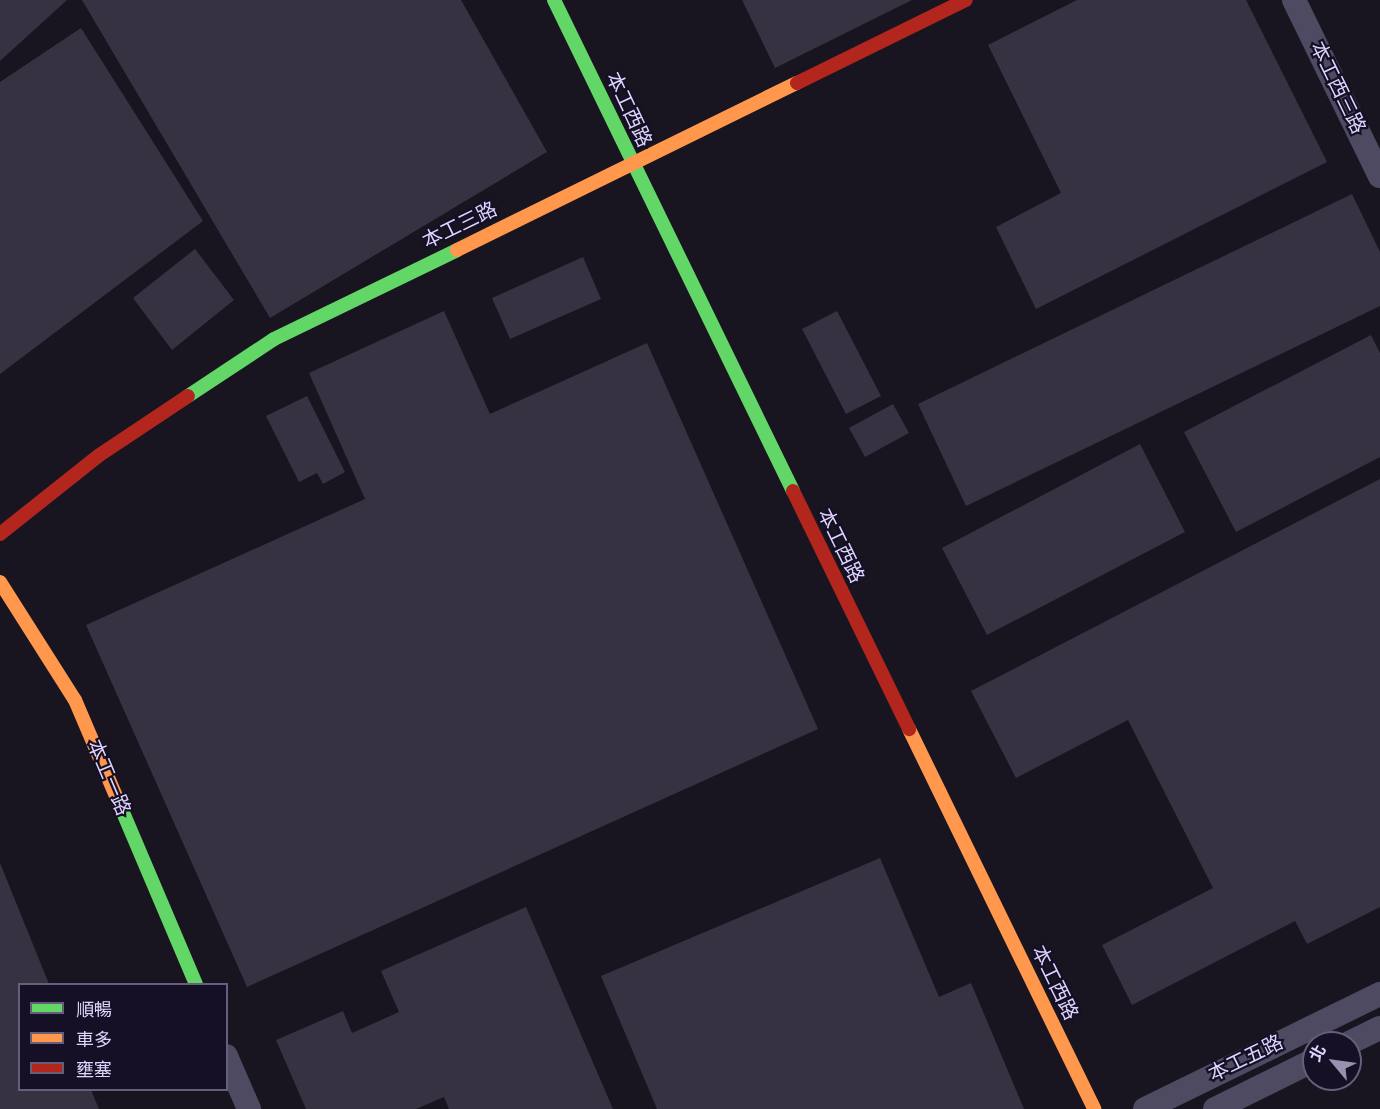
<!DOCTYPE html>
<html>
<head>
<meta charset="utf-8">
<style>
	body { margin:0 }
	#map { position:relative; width:1380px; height:1109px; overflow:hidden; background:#181520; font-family:"Varela Round","Noto Sans TC",sans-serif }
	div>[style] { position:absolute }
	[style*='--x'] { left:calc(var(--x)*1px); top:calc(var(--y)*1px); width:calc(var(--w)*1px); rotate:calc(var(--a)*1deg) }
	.building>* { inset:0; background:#363242 }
	.street>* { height:24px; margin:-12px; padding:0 12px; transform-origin:12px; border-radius:12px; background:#4d4a61 }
	.fast>* { height:14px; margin:-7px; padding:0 7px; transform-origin:7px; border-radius:7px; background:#63d668 }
	.slow>* { height:14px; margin:-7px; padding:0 7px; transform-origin:7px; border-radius:7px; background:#ff974d }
	.jam>* { height:14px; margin:-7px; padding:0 7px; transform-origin:7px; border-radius:7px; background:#b3261e }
	span { translate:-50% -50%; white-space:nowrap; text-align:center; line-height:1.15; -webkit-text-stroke:4.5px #151025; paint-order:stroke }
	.street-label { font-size:20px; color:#ddd5fd }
	.legend { position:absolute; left:18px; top:983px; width:210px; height:108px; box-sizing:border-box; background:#151025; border:2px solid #655f7b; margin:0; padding:8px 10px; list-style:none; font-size:18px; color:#ddd5fd }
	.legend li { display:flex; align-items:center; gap:12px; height:30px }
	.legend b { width:30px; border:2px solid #655f7b }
	.north { position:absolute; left:1302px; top:1031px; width:60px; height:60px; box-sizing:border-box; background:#151025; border:2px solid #655f7b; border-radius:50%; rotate:299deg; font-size:16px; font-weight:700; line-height:24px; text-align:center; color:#ddd5fd }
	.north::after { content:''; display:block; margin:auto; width:21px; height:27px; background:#9892b0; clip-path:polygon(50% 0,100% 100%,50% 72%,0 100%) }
</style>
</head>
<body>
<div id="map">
	<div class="building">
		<i style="clip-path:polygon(0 0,67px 0,0 61px)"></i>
		<i style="clip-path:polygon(82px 0,461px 0,547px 152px,270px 318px)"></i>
		<i style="clip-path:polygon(742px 0,912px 0,775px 68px)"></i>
		<i style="clip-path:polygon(1077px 0,1246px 0,1327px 162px,1036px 309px,996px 227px,1061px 193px,988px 45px)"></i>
		<i style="clip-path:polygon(81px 28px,203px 221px,0 374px,0 82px)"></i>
		<i style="clip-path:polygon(1352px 194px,1380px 252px,1380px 306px,966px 506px,918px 404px)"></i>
		<i style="clip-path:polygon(195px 249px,234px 300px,172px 350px,133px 298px)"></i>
		<i style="clip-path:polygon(583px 257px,601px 299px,510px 339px,492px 298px)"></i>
		<i style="clip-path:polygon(444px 311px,490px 414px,647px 343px,818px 729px,247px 987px,86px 625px,365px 499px,309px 373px)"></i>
		<i style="clip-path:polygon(837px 311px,881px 396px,846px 414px,802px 329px)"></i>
		<i style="clip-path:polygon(1371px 335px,1380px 353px,1380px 457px,1236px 532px,1184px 432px)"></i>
		<i style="clip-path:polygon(307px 396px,345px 472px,323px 484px,317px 473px,299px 482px,266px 416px)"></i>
		<i style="clip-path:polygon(893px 404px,909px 433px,865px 457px,849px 428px)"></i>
		<i style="clip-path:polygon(1140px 444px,1185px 532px,987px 635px,942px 548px)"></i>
		<i style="clip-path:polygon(1380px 479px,1380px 907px,1307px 944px,1295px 921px,1132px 1005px,1102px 945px,1213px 888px,1128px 720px,1016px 778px,971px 691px)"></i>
		<i style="clip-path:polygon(880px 858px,939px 997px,971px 983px,1024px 1109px,657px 1109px,601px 976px)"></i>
		<i style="clip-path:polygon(0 863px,49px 984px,20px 984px,20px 1090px,91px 1090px,99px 1109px,0 1109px)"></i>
		<i style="clip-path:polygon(526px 907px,613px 1109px,449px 1109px,444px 1097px,416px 1109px,306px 1109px,276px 1040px,343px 1011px,352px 1033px,399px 1012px,381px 971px)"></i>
	</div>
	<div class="street">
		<i style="--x:1294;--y:0;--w:196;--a:64"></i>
		<i style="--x:1349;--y:1043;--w:34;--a:-26"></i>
		<i style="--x:226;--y:1056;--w:58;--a:66.5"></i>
		<i style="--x:1145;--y:1109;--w:262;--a:-26.1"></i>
		<i style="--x:1215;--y:1109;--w:110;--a:-26.3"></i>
	</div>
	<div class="fast">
		<i style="--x:554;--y:0;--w:546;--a:64.04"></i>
		<i style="--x:188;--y:396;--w:103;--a:-33.5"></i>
		<i style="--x:274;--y:339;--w:203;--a:-25.9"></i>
		<i style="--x:119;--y:803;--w:197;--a:67"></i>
	</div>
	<div class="slow">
		<i style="--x:457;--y:250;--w:379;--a:-26.2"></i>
		<i style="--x:0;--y:582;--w:140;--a:57.6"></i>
		<i style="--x:75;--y:700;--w:112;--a:66.9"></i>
		<i style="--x:909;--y:729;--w:423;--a:64"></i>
	</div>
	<div class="jam">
		<i style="--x:797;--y:83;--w:188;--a:-26.2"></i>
		<i style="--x:793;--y:491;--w:265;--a:64"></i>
		<i style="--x:0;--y:534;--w:125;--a:-38.5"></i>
		<i style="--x:98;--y:456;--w:108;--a:-33.7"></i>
	</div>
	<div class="street-label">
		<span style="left:1337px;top:88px;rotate:64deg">本工西三路</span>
		<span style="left:628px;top:110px;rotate:65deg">本工西路</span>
		<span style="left:460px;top:226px;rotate:-26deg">本工三路</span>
		<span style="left:840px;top:546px;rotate:64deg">本工西路</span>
		<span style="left:108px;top:778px;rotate:67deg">本工一路</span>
		<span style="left:1054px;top:983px;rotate:64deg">本工西路</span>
		<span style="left:1246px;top:1059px;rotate:-26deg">本工五路</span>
	</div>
	<ul class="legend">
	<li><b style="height:8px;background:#63d668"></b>順暢</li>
	<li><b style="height:8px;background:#ff974d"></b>車多</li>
	<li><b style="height:8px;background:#b3261e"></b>壅塞</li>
	</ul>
	<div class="north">北</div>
</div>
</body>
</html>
